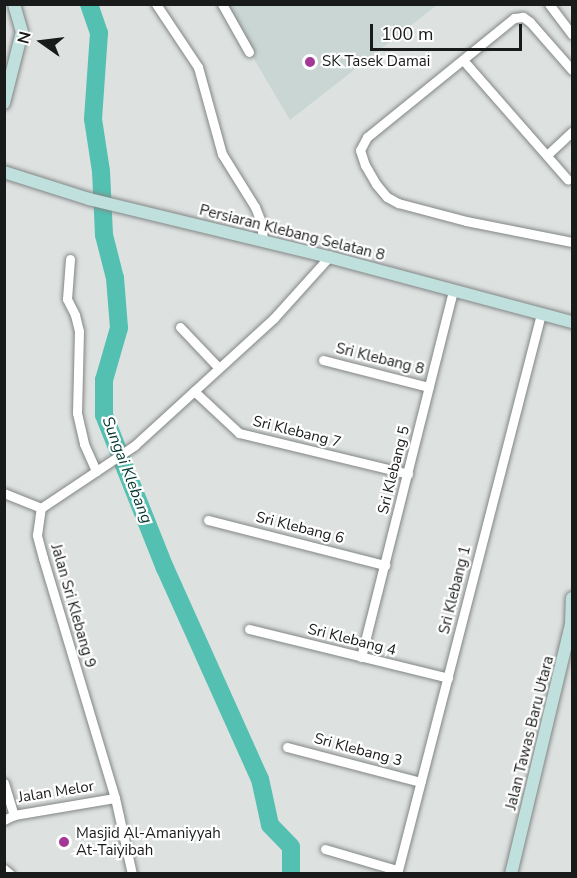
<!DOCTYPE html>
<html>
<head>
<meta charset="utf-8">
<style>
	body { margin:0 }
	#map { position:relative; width:577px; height:878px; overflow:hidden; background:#dde1e0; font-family:"Nunito Sans",sans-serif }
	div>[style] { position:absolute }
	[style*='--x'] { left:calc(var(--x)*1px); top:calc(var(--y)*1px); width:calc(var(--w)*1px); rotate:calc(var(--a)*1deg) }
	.built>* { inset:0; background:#c9d6d4 }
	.river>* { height:18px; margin:-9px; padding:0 9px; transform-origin:9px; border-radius:9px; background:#53c0b1 }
	.roads { filter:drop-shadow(0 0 2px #828685) drop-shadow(0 0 2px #828685) }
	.street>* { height:9px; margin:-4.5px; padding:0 4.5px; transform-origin:4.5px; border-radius:4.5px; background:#fff }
	.secondary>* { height:12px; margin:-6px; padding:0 6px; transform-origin:6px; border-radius:6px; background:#bfe0dc }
	.dots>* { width:16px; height:16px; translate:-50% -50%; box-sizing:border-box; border:3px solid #fff; border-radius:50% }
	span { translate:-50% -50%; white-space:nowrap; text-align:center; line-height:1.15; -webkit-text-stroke:4.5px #fff; paint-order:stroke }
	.poi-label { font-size:15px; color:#191a1a }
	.left { translate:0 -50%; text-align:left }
	.street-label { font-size:15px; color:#191a1a }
	.water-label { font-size:16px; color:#033832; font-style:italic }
	.frame { position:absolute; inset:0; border:6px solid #191a1a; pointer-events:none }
	.north { position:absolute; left:12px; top:12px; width:60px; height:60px; -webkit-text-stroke:4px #fff; paint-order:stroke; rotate:284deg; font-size:16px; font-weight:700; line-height:24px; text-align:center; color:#191a1a }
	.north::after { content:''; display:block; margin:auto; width:21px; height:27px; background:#191a1a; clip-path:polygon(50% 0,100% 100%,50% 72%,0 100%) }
	.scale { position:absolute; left:370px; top:24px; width:152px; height:27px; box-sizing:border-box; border:3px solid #191a1a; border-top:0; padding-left:8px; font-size:18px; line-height:21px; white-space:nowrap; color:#191a1a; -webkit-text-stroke:4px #fff; paint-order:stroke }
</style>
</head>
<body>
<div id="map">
	<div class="built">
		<i style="clip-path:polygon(222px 5px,437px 5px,290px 120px)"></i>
	</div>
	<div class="river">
		<i style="--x:89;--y:4;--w:31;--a:71"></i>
		<i style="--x:99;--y:33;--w:86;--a:94"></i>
		<i style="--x:93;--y:119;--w:53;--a:81.3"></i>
		<i style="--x:101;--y:171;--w:64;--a:87.3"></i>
		<i style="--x:104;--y:235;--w:44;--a:75.7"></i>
		<i style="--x:115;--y:278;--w:50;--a:85.4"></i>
		<i style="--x:119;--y:328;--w:54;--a:106.1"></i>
		<i style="--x:104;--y:380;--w:35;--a:90"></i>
		<i style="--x:104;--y:415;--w:165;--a:68.3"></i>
		<i style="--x:165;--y:568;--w:231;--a:65.8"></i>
		<i style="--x:260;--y:779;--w:47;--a:77.7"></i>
		<i style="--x:270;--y:825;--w:30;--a:46"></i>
		<i style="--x:291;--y:847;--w:27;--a:90"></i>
	</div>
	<div class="roads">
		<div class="street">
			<i style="--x:156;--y:4;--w:76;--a:56.3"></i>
			<i style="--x:198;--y:67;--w:90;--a:74.6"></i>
			<i style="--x:222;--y:154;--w:62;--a:58.1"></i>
			<i style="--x:255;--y:207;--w:16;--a:68"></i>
			<i style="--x:261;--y:222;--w:19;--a:84"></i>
			<i style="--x:222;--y:4;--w:55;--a:60.6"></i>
			<i style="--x:549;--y:4;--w:38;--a:53"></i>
			<i style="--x:463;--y:60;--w:159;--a:48.8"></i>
			<i style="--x:572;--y:70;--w:64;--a:-131.2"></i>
			<i style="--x:530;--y:22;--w:9;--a:-144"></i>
			<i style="--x:523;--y:17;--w:9;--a:174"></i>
			<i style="--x:514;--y:18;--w:189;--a:141"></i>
			<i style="--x:367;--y:137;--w:15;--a:118"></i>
			<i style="--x:360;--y:150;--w:16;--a:72"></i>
			<i style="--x:365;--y:165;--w:22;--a:60"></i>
			<i style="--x:376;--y:184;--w:17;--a:50"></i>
			<i style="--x:387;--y:197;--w:13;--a:29"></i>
			<i style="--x:398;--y:203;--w:70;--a:14.8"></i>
			<i style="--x:466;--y:221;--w:108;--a:11.2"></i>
			<i style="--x:547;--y:155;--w:34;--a:-43"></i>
			<i style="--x:70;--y:259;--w:40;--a:94.3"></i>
			<i style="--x:67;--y:299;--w:18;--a:63"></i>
			<i style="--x:75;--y:315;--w:16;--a:76"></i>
			<i style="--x:79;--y:331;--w:82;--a:91.4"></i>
			<i style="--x:77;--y:413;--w:32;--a:77"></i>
			<i style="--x:84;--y:444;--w:30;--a:66"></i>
			<i style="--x:180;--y:327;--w:55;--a:46.5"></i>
			<i style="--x:323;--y:360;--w:109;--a:14.3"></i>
			<i style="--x:194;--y:391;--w:62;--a:43"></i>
			<i style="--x:239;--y:433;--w:174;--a:13.6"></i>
			<i style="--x:4;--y:493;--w:40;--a:22"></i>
			<i style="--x:208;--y:520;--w:183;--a:14.3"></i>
			<i style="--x:249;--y:629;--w:205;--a:13.8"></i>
			<i style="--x:361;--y:657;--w:378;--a:-75.9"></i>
			<i style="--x:287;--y:747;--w:138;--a:14.7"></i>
			<i style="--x:4;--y:783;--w:34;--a:73"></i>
			<i style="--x:4;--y:820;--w:11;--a:-27"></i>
			<i style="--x:14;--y:815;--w:102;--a:-9.6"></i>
			<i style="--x:325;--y:849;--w:75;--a:16.3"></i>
			<i style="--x:4;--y:869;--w:8;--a:40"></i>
			<i style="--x:132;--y:874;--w:78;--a:-102.6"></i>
			<i style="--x:115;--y:798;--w:251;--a:-106.7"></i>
			<i style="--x:43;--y:558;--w:24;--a:-105"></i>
			<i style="--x:37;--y:535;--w:27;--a:-82"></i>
			<i style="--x:41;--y:508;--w:113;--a:-33.8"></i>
			<i style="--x:135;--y:445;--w:188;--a:-42.4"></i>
			<i style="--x:274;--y:318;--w:82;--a:-48"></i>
			<i style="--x:397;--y:874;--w:578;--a:-75.58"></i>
		</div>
		<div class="secondary">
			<i style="--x:4;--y:103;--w:73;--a:-75.8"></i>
			<i style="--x:22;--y:32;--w:29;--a:-106"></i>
			<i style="--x:4;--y:172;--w:89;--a:17.6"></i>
			<i style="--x:89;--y:199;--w:247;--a:13.6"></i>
			<i style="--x:329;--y:257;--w:252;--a:15"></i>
			<i style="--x:511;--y:874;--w:257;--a:-76.5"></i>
			<i style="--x:571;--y:624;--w:26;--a:-88"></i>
		</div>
	</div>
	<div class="dots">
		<i style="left:310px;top:62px;background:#a53796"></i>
		<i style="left:64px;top:842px;background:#a53796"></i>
	</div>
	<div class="poi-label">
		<span class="left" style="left:322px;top:62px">SK Tasek Damai</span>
		<span class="left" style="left:76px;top:842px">Masjid Al-Amaniyyah<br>At-Taiyibah</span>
	</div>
	<div class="street-label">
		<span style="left:292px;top:233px;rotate:14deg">Persiaran Klebang Selatan 8</span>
		<span style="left:380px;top:359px;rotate:14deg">Sri Klebang 8</span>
		<span style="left:297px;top:432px;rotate:14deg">Sri Klebang 7</span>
		<span style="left:394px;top:470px;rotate:-76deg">Sri Klebang 5</span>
		<span style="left:300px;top:528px;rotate:14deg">Sri Klebang 6</span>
		<span style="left:455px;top:590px;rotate:-76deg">Sri Klebang 1</span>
		<span style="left:73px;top:606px;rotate:74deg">Jalan Sri Klebang 9</span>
		<span style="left:352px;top:640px;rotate:14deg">Sri Klebang 4</span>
		<span style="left:530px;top:733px;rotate:-76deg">Jalan Tawas Baru Utara</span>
		<span style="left:358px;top:750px;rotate:15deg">Sri Klebang 3</span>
		<span style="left:56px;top:792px;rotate:-9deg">Jalan Melor</span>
	</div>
	<div class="water-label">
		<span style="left:127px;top:470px;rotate:69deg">Sungai Klebang</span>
	</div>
	<div class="frame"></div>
	<div class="north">N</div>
	<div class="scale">100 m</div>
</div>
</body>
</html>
